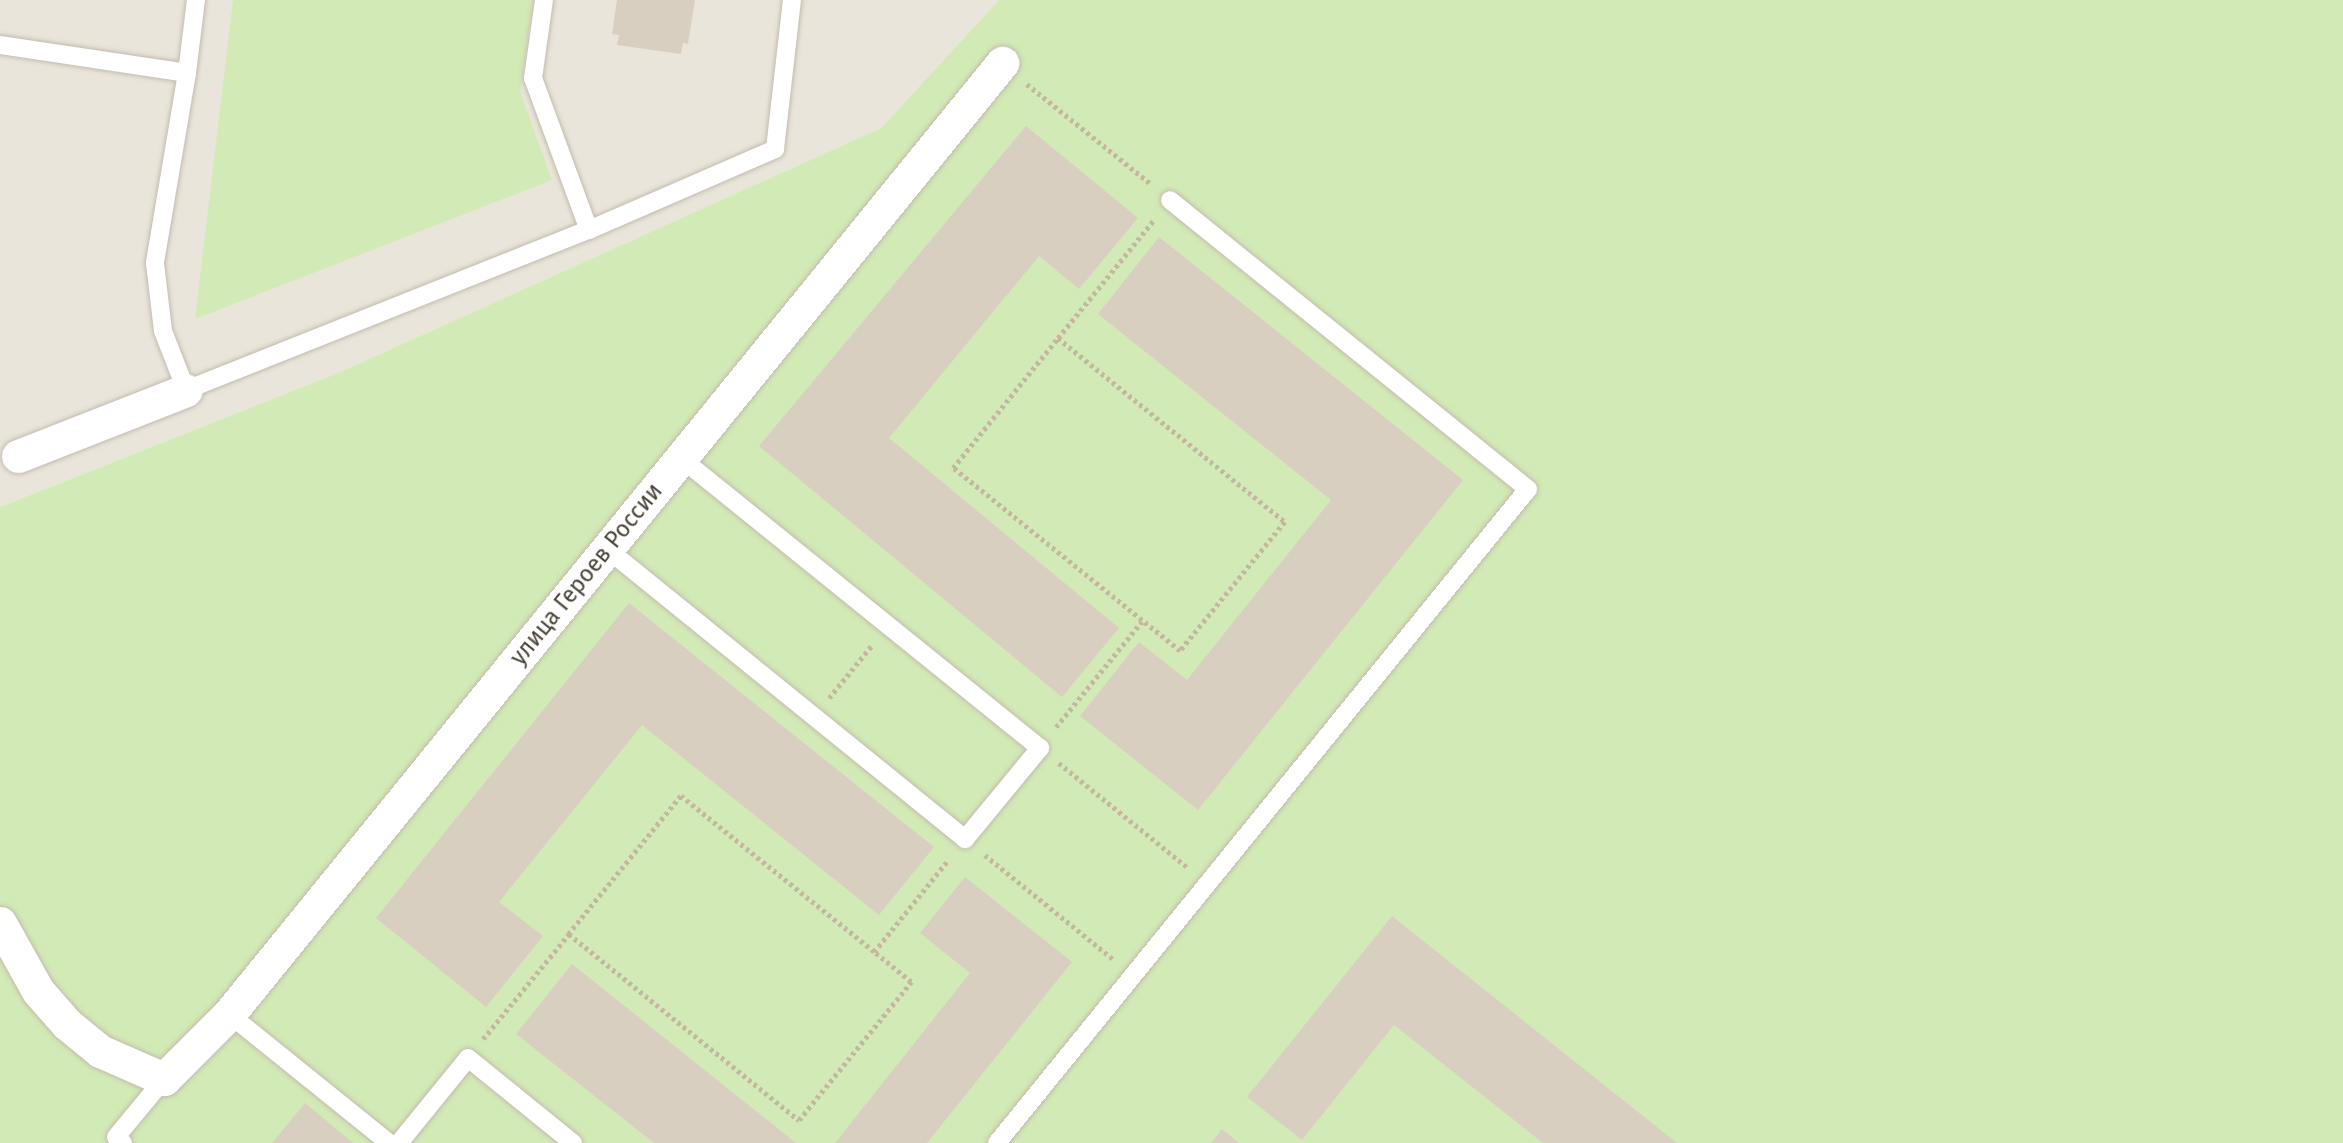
<!DOCTYPE html>
<html>
<head>
<meta charset="utf-8">
<style>
	body { margin:0 }
	#map { position:relative; width:2343px; height:1143px; overflow:hidden; background:#f6f3ec; font-family:"Fira Sans",sans-serif }
	div>[style] { position:absolute }
	[style*='--x'] { left:calc(var(--x)*1px); top:calc(var(--y)*1px); width:calc(var(--w)*1px); rotate:calc(var(--a)*1deg) }
	.residential>* { inset:0; background:#eae5da }
	.green>* { inset:0; background:#d2eab5 }
	.building>* { inset:0; background:#d8cfc1 }
	.path>* { height:4.5px; margin-top:-2.25px; transform-origin:0; background:repeating-linear-gradient(90deg,#c4b79f 0 3.5px,transparent 0 7px) }
	.roads { filter:drop-shadow(0 0 2px #c2bbae) drop-shadow(0 0 2px #c2bbae) }
	.service>* { height:18px; margin:-9px; padding:0 9px; transform-origin:9px; border-radius:9px; background:#fff }
	.minor>* { height:33px; margin:-16.5px; padding:0 16.5px; transform-origin:16.5px; border-radius:16.5px; background:#fff }
	span { translate:-50% -50%; white-space:nowrap; text-align:center; line-height:1.15; -webkit-text-stroke:7px #fff; paint-order:stroke }
	.street-label { font-size:23px; color:#4b4439 }
</style>
</head>
<body>
<div id="map">
	<div class="residential">
		<i style="clip-path:polygon(0 0,999px 0,881px 128px,338px 373px,0 507px)"></i>
	</div>
	<div class="green">
		<i style="clip-path:polygon(233px 0,533px 0,520px 91px,552px 180px,195px 319px)"></i>
		<i style="clip-path:polygon(999px 0,2343px 0,2343px 1143px,0 1143px,0 507px,338px 373px,881px 128px)"></i>
	</div>
	<div class="building">
		<i style="clip-path:polygon(617px 0,695px 0,688px 44px,683px 43px,681px 54px,617px 45px,619px 35px,612px 34px)"></i>
		<i style="clip-path:polygon(1026px 126px,1138px 218px,1079px 289px,1039px 256px,889px 438px,1119px 628px,1062px 697px,759px 446px)"></i>
		<i style="clip-path:polygon(1159px 237px,1463px 480px,1198px 810px,1080px 716px,1139px 642px,1187px 680px,1331px 500px,1098px 314px)"></i>
		<i style="clip-path:polygon(629px 603px,934px 847px,879px 915px,642px 725px,499px 902px,543px 936px,486px 1007px,376px 918px)"></i>
		<i style="clip-path:polygon(965px 877px,1072px 962px,927px 1143px,835px 1143px,970px 973px,920px 933px)"></i>
		<i style="clip-path:polygon(1392px 916px,1677px 1143px,1543px 1143px,1394px 1025px,1302px 1140px,1247px 1097px)"></i>
		<i style="clip-path:polygon(572px 964px,796px 1143px,654px 1143px,516px 1034px)"></i>
		<i style="clip-path:polygon(305px 1103px,353px 1143px,272px 1143px)"></i>
		<i style="clip-path:polygon(1222px 1129px,1239px 1143px,1211px 1143px)"></i>
	</div>
	<div class="path">
		<i style="--x:1027;--y:84;--w:159;--a:38.9"></i>
		<i style="--x:1058;--y:338;--w:292;--a:39"></i>
		<i style="--x:1285;--y:522;--w:166;--a:129.1"></i>
		<i style="--x:1180;--y:651;--w:292;--a:-141.1"></i>
		<i style="--x:953;--y:468;--w:167;--a:-51.1"></i>
		<i style="--x:1058;--y:338;--w:152;--a:-50.9"></i>
		<i style="--x:829;--y:698;--w:68;--a:-50.9"></i>
		<i style="--x:1056;--y:727;--w:136;--a:-50.9"></i>
		<i style="--x:1059;--y:763;--w:166;--a:39.1"></i>
		<i style="--x:985;--y:855;--w:166;--a:39.1"></i>
		<i style="--x:874;--y:952;--w:248;--a:-141.1"></i>
		<i style="--x:681;--y:796;--w:178;--a:129.1"></i>
		<i style="--x:569;--y:934;--w:296;--a:39"></i>
		<i style="--x:799;--y:1120;--w:178;--a:-50.9"></i>
		<i style="--x:911;--y:982;--w:48;--a:-141"></i>
		<i style="--x:874;--y:952;--w:119;--a:-51.1"></i>
		<i style="--x:483;--y:1039;--w:136;--a:-50.7"></i>
	</div>
	<div class="roads">
		<div class="service">
			<i style="--x:544;--y:0;--w:79;--a:98"></i>
			<i style="--x:533;--y:78;--w:162;--a:69.8"></i>
			<i style="--x:0;--y:45;--w:189;--a:8.5"></i>
			<i style="--x:187;--y:73;--w:193;--a:99.6"></i>
			<i style="--x:155;--y:263;--w:68;--a:83.3"></i>
			<i style="--x:163;--y:331;--w:63;--a:68.7"></i>
			<i style="--x:186;--y:390;--w:434;--a:-21.7"></i>
			<i style="--x:589;--y:230;--w:203;--a:-23.5"></i>
			<i style="--x:775;--y:149;--w:150;--a:-83.5"></i>
			<i style="--x:187;--y:73;--w:74;--a:-83"></i>
			<i style="--x:607;--y:549;--w:461;--a:39"></i>
			<i style="--x:965;--y:839;--w:118;--a:-50.5"></i>
			<i style="--x:1040;--y:748;--w:461;--a:-141.1"></i>
			<i style="--x:229;--y:1014;--w:206;--a:38.9"></i>
			<i style="--x:123;--y:1143;--w:9;--a:-139"></i>
			<i style="--x:116;--y:1137;--w:75;--a:-50.4"></i>
			<i style="--x:399;--y:1143;--w:109;--a:-50.9"></i>
			<i style="--x:468;--y:1058;--w:135;--a:39"></i>
			<i style="--x:997;--y:1143;--w:842;--a:-50.93"></i>
			<i style="--x:1528;--y:489;--w:460;--a:-141.1"></i>
		</div>
		<div class="minor">
			<i style="--x:18;--y:456;--w:180;--a:-21.4"></i>
			<i style="--x:0;--y:923;--w:78;--a:60.8"></i>
			<i style="--x:38;--y:991;--w:44;--a:48.7"></i>
			<i style="--x:67;--y:1024;--w:43;--a:39.3"></i>
			<i style="--x:100;--y:1051;--w:70;--a:23.6"></i>
			<i style="--x:164;--y:1079;--w:92;--a:-45"></i>
			<i style="--x:229;--y:1014;--w:1226;--a:-50.89"></i>
		</div>
	</div>
	<div class="street-label">
		<span style="left:586px;top:574px;rotate:-51deg">улица Героев России</span>
	</div>
</div>
</body>
</html>
